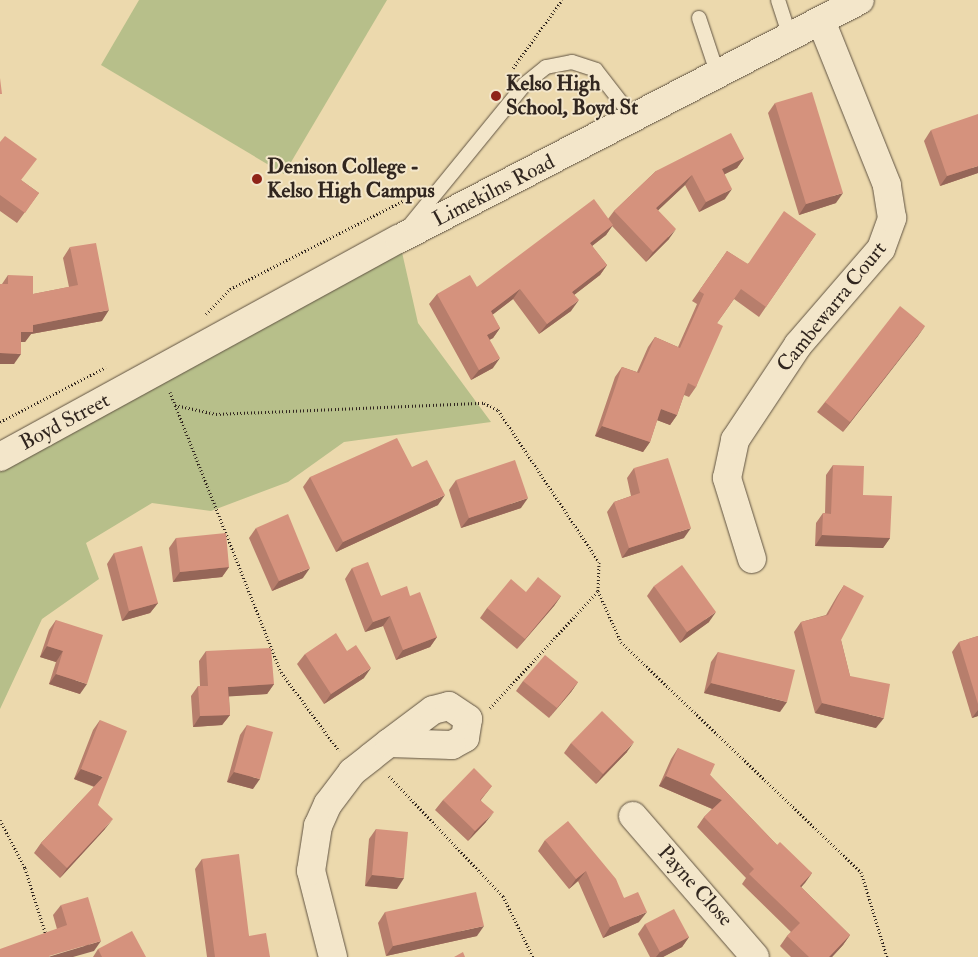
<!DOCTYPE html>
<html>
<head>
<meta charset="utf-8">
<style>
	body { margin:0 }
	#map { position:relative; width:978px; height:957px; overflow:hidden; background:#ecd9ad; font-family:"IM FELL Double Pica",serif }
	div>[style] { position:absolute }
	[style*='--x'] { left:calc(var(--x)*1px); top:calc(var(--y)*1px); width:calc(var(--w)*1px); rotate:calc(var(--a)*1deg) }
	.green>* { inset:0; background:#b7bf8a }
	.path>* { height:3px; margin-top:-1.5px; transform-origin:0; background:repeating-linear-gradient(90deg,#31261f 0 1px,transparent 0 3.5px) }
	.roads { filter:drop-shadow(0 0 1px #605342) drop-shadow(0 0 1px #605342) }
	.lane>* { height:14px; margin:-7px; padding:0 7px; transform-origin:7px; border-radius:7px; background:#f3e6ca }
	.street>* { height:28px; margin:-14px; padding:0 14px; transform-origin:14px; border-radius:14px; background:#f3e6ca }
	.secondary>* { height:28px; margin:-14px; padding:0 14px; transform-origin:14px; border-radius:14px; background:#f3e6ca }
	.wall>* { inset:0; background:#b77e6c }
	.shaded-wall>* { inset:0; background:#956658 }
	.building>* { inset:0; background:#d5927d }
	.dots>* { width:14px; height:14px; translate:-50% -50%; box-sizing:border-box; border:2px solid #f3e6ca; border-radius:50% }
	span { translate:-50% -50%; white-space:nowrap; text-align:center; line-height:1.15; -webkit-text-stroke:4px #f3e6ca; paint-order:stroke }
	.poi-label { font-size:21px; color:#31261f; font-weight:700 }
	.left { translate:0 -50%; text-align:left }
	.street-label { font-size:21px; color:#31261f }
</style>
</head>
<body>
<div id="map">
	<div class="green">
		<i style="clip-path:polygon(139px 0,387px 0,284px 174px,101px 65px)"></i>
		<i style="clip-path:polygon(399px 239px,418px 323px,491px 422px,344px 442px,288px 482px,211px 511px,152px 503px,86px 543px,99px 579px,42px 619px,0 709px,0 463px)"></i>
	</div>
	<div class="path">
		<i style="--x:513;--y:68;--w:84;--a:-54.2"></i>
		<i style="--x:206;--y:314;--w:35;--a:-46"></i>
		<i style="--x:230;--y:289;--w:194;--a:-27"></i>
		<i style="--x:170;--y:392;--w:301;--a:68.4"></i>
		<i style="--x:281;--y:672;--w:98;--a:53.7"></i>
		<i style="--x:175;--y:405;--w:42;--a:12.4"></i>
		<i style="--x:216;--y:414;--w:268;--a:-2.4"></i>
		<i style="--x:484;--y:403;--w:16;--a:27"></i>
		<i style="--x:498;--y:410;--w:182;--a:56.4"></i>
		<i style="--x:599;--y:562;--w:29;--a:92"></i>
		<i style="--x:598;--y:591;--w:56;--a:65.7"></i>
		<i style="--x:621;--y:642;--w:332;--a:43.8"></i>
		<i style="--x:861;--y:872;--w:89;--a:73"></i>
		<i style="--x:0;--y:422;--w:119;--a:-27.4"></i>
		<i style="--x:490;--y:708;--w:159;--a:-47.3"></i>
		<i style="--x:389;--y:776;--w:166;--a:46.5"></i>
		<i style="--x:503;--y:896;--w:68;--a:63.8"></i>
		<i style="--x:0;--y:820;--w:54;--a:62.5"></i>
		<i style="--x:25;--y:868;--w:70;--a:72.6"></i>
	</div>
	<div class="roads">
		<div class="lane">
			<i style="--x:778;--y:0;--w:39;--a:72"></i>
			<i style="--x:699;--y:18;--w:60;--a:71.6"></i>
			<i style="--x:410;--y:225;--w:182;--a:-50.8"></i>
			<i style="--x:525;--y:84;--w:27;--a:-39"></i>
			<i style="--x:546;--y:67;--w:26;--a:-11"></i>
			<i style="--x:572;--y:62;--w:25;--a:18"></i>
			<i style="--x:596;--y:70;--w:62;--a:52.2"></i>
		</div>
		<div class="street">
			<i style="--x:752;--y:559;--w:85;--a:-107.2"></i>
			<i style="--x:727;--y:478;--w:39;--a:-78"></i>
			<i style="--x:735;--y:440;--w:114;--a:-56.4"></i>
			<i style="--x:798;--y:345;--w:127;--a:-49.2"></i>
			<i style="--x:881;--y:249;--w:33;--a:-70"></i>
			<i style="--x:892;--y:218;--w:33;--a:-99"></i>
			<i style="--x:887;--y:185;--w:177;--a:-111.9"></i>
			<i style="--x:633;--y:816;--w:186;--a:49.1"></i>
			<i style="--x:333;--y:957;--w:89;--a:-104.3"></i>
			<i style="--x:311;--y:871;--w:46;--a:-81.2"></i>
			<i style="--x:318;--y:826;--w:24;--a:-66"></i>
			<i style="--x:328;--y:804;--w:40;--a:-53"></i>
			<i style="--x:352;--y:772;--w:24;--a:-38"></i>
			<i style="--x:371;--y:757;--w:23;--a:-38"></i>
			<i style="--x:389;--y:743;--w:55;--a:-36.9"></i>
			<i style="--x:433;--y:710;--w:16;--a:-14"></i>
			<i style="--x:449;--y:706;--w:23;--a:34"></i>
			<i style="--x:468;--y:719;--w:19;--a:99"></i>
			<i style="--x:465;--y:738;--w:15;--a:152"></i>
			<i style="--x:452;--y:745;--w:63;--a:-178.2"></i>
		</div>
		<div class="secondary">
			<i style="--x:0;--y:457;--w:455;--a:-28.7"></i>
			<i style="--x:399;--y:239;--w:519;--a:-27.4"></i>
		</div>
	</div>
	<div class="wall">
		<i style="clip-path:polygon(775px 103px,836px 203px,799px 215px,768px 113px)"></i>
		<i style="clip-path:polygon(931px 130px,978px 173px,940px 186px,924px 141px)"></i>
		<i style="clip-path:polygon(0 142px,21px 180px,39px 193px,17px 223px,0 211px)"></i>
		<i style="clip-path:polygon(744px 158px,737px 168px,725px 174px,725px 199px,699px 212px,685px 185px,658px 210px,669px 239px,646px 262px,612px 226px,606px 235px,592px 246px,607px 265px,600px 275px,574px 295px,571px 311px,539px 334px,513px 299px,492px 315px,500px 328px,493px 338px,489px 340px,493px 368px,471px 380px,429px 304px,437px 294px,477px 287px,608px 219px,614px 211px,656px 171px)"></i>
		<i style="clip-path:polygon(816px 234px,759px 317px,734px 299px,717px 323px,696px 387px,689px 397px,684px 395px,677px 415px,670px 425px,657px 420px,650px 442px,643px 452px,595px 436px,615px 377px,622px 367px,637px 372px,648px 347px,655px 337px,678px 347px,697px 304px,692px 301px,727px 251px,747px 264px)"></i>
		<i style="clip-path:polygon(70px 247px,102px 321px,31px 334px,25px 342px,21px 342px,14px 364px,0 364px,0 284px,2px 284px,8px 275px,33px 294px,69px 287px,63px 258px)"></i>
		<i style="clip-path:polygon(925px 326px,843px 432px,817px 412px,825px 402px)"></i>
		<i style="clip-path:polygon(833px 465px,863px 495px,890px 538px,883px 548px,815px 546px,816px 523px,823px 513px,825px 513px,826px 475px)"></i>
		<i style="clip-path:polygon(412px 467px,438px 505px,336px 552px,303px 487px,310px 477px)"></i>
		<i style="clip-path:polygon(634px 468px,684px 538px,622px 558px,607px 512px,614px 502px,631px 496px,627px 478px)"></i>
		<i style="clip-path:polygon(456px 480px,521px 508px,461px 528px,449px 490px)"></i>
		<i style="clip-path:polygon(256px 528px,303px 578px,272px 591px,249px 538px)"></i>
		<i style="clip-path:polygon(176px 538px,229px 567px,222px 577px,173px 582px,169px 548px)"></i>
		<i style="clip-path:polygon(114px 553px,158px 603px,150px 613px,122px 621px,107px 564px)"></i>
		<i style="clip-path:polygon(352px 568px,381px 596px,410px 596px,437px 637px,430px 647px,396px 660px,383px 626px,365px 632px,345px 579px)"></i>
		<i style="clip-path:polygon(844px 585px,841px 640px,850px 676px,876px 728px,815px 713px,794px 632px,801px 622px,826px 615px,837px 596px)"></i>
		<i style="clip-path:polygon(654px 586px,709px 622px,680px 643px,647px 596px)"></i>
		<i style="clip-path:polygon(526px 592px,561px 596px,554px 606px,517px 649px,480px 618px,487px 608px)"></i>
		<i style="clip-path:polygon(56px 620px,80px 694px,49px 684px,56px 662px,40px 657px,49px 630px)"></i>
		<i style="clip-path:polygon(978px 636px,978px 716px,972px 718px,952px 652px,959px 642px)"></i>
		<i style="clip-path:polygon(206px 651px,274px 684px,267px 694px,229px 696px,230px 715px,222px 725px,193px 727px,191px 696px,198px 686px,200px 686px,199px 661px)"></i>
		<i style="clip-path:polygon(718px 652px,780px 712px,704px 693px,711px 662px)"></i>
		<i style="clip-path:polygon(305px 654px,364px 678px,324px 704px,297px 664px)"></i>
		<i style="clip-path:polygon(523px 681px,578px 682px,571px 692px,549px 718px,516px 691px)"></i>
		<i style="clip-path:polygon(100px 720px,98px 805px,105px 829px,60px 878px,34px 853px,41px 843px,94px 787px,74px 779px,93px 730px)"></i>
		<i style="clip-path:polygon(247px 725px,253px 789px,227px 782px,240px 735px)"></i>
		<i style="clip-path:polygon(571px 743px,627px 752px,596px 784px,564px 753px)"></i>
		<i style="clip-path:polygon(678px 748px,710px 775px,777px 845px,812px 873px,801px 887px,850px 935px,843px 945px,832px 957px,791px 957px,780px 946px,787px 936px,791px 932px,742px 884px,746px 878px,697px 827px,704px 817px,712px 809px,659px 786px,671px 759px)"></i>
		<i style="clip-path:polygon(492px 786px,481px 800px,486px 822px,468px 841px,435px 810px,443px 800px)"></i>
		<i style="clip-path:polygon(376px 829px,397px 889px,365px 886px,369px 839px)"></i>
		<i style="clip-path:polygon(545px 840px,624px 898px,639px 922px,603px 938px,578px 881px,569px 889px,538px 851px)"></i>
		<i style="clip-path:polygon(202px 859px,249px 936px,270px 957px,207px 957px,195px 869px)"></i>
		<i style="clip-path:polygon(61px 905px,94px 951px,57px 929px,53px 915px)"></i>
		<i style="clip-path:polygon(385px 912px,477px 936px,386px 956px,378px 923px)"></i>
		<i style="clip-path:polygon(645px 924px,689px 937px,682px 947px,663px 957px,650px 957px,638px 934px)"></i>
		<i style="clip-path:polygon(98px 949px,146px 957px,93px 957px)"></i>
	</div>
	<div class="shaded-wall">
		<i style="clip-path:polygon(744px 158px,737px 168px,715px 179px,722px 169px)"></i>
		<i style="clip-path:polygon(978px 166px,978px 173px,940px 186px,947px 176px)"></i>
		<i style="clip-path:polygon(692px 175px,685px 185px,649px 219px,656px 208px)"></i>
		<i style="clip-path:polygon(732px 189px,725px 199px,699px 212px,706px 202px)"></i>
		<i style="clip-path:polygon(843px 193px,836px 203px,799px 215px,806px 204px)"></i>
		<i style="clip-path:polygon(613px 225px,606px 235px,583px 253px,590px 243px)"></i>
		<i style="clip-path:polygon(676px 229px,669px 239px,646px 262px,653px 252px)"></i>
		<i style="clip-path:polygon(607px 265px,600px 275px,565px 302px,572px 292px)"></i>
		<i style="clip-path:polygon(520px 289px,513px 299px,483px 322px,491px 311px)"></i>
		<i style="clip-path:polygon(579px 300px,571px 311px,539px 334px,547px 324px)"></i>
		<i style="clip-path:polygon(109px 310px,102px 321px,31px 334px,25px 342px,14px 342px,21px 332px,33px 325px)"></i>
		<i style="clip-path:polygon(925px 326px,918px 336px,843px 432px,850px 422px)"></i>
		<i style="clip-path:polygon(500px 328px,493px 338px,480px 345px,487px 335px)"></i>
		<i style="clip-path:polygon(0 353px,21px 354px,14px 364px,0 364px)"></i>
		<i style="clip-path:polygon(500px 358px,493px 368px,471px 380px,479px 370px)"></i>
		<i style="clip-path:polygon(661px 409px,677px 415px,670px 425px,654px 419px)"></i>
		<i style="clip-path:polygon(602px 426px,650px 442px,643px 452px,595px 436px)"></i>
		<i style="clip-path:polygon(445px 495px,438px 505px,336px 552px,343px 542px)"></i>
		<i style="clip-path:polygon(528px 498px,521px 508px,461px 528px,469px 518px)"></i>
		<i style="clip-path:polygon(691px 528px,684px 538px,622px 558px,629px 548px)"></i>
		<i style="clip-path:polygon(822px 535px,890px 538px,883px 548px,815px 546px)"></i>
		<i style="clip-path:polygon(229px 567px,222px 577px,173px 582px,180px 572px)"></i>
		<i style="clip-path:polygon(310px 568px,303px 578px,272px 591px,279px 581px)"></i>
		<i style="clip-path:polygon(561px 596px,554px 606px,517px 649px,525px 639px)"></i>
		<i style="clip-path:polygon(158px 603px,150px 613px,122px 621px,129px 611px)"></i>
		<i style="clip-path:polygon(716px 612px,709px 622px,680px 643px,687px 632px)"></i>
		<i style="clip-path:polygon(390px 616px,383px 626px,365px 632px,373px 622px)"></i>
		<i style="clip-path:polygon(437px 637px,430px 647px,396px 660px,403px 650px)"></i>
		<i style="clip-path:polygon(47px 646px,63px 651px,56px 662px,40px 657px)"></i>
		<i style="clip-path:polygon(371px 668px,364px 678px,324px 704px,331px 694px)"></i>
		<i style="clip-path:polygon(56px 674px,87px 684px,80px 694px,49px 684px)"></i>
		<i style="clip-path:polygon(578px 682px,571px 692px,549px 718px,557px 708px)"></i>
		<i style="clip-path:polygon(711px 683px,787px 702px,780px 712px,704px 693px)"></i>
		<i style="clip-path:polygon(274px 684px,267px 694px,221px 697px,228px 687px)"></i>
		<i style="clip-path:polygon(822px 703px,884px 718px,876px 728px,815px 713px)"></i>
		<i style="clip-path:polygon(978px 710px,978px 716px,972px 718px)"></i>
		<i style="clip-path:polygon(230px 715px,222px 725px,193px 727px,200px 716px)"></i>
		<i style="clip-path:polygon(634px 742px,627px 752px,596px 784px,603px 774px)"></i>
		<i style="clip-path:polygon(81px 769px,103px 777px,96px 787px,74px 779px)"></i>
		<i style="clip-path:polygon(234px 772px,260px 779px,253px 789px,227px 782px)"></i>
		<i style="clip-path:polygon(666px 776px,722px 800px,715px 810px,659px 786px)"></i>
		<i style="clip-path:polygon(494px 812px,486px 822px,468px 841px,475px 831px)"></i>
		<i style="clip-path:polygon(113px 819px,105px 829px,60px 878px,67px 868px)"></i>
		<i style="clip-path:polygon(586px 871px,578px 881px,569px 889px,576px 879px)"></i>
		<i style="clip-path:polygon(812px 873px,805px 883px,793px 896px,800px 886px)"></i>
		<i style="clip-path:polygon(372px 875px,404px 878px,397px 889px,365px 886px)"></i>
		<i style="clip-path:polygon(647px 912px,639px 922px,603px 938px,610px 927px)"></i>
		<i style="clip-path:polygon(484px 926px,477px 936px,386px 956px,393px 946px)"></i>
		<i style="clip-path:polygon(850px 935px,843px 945px,832px 957px,829px 957px)"></i>
		<i style="clip-path:polygon(689px 937px,682px 947px,663px 957px,656px 957px,660px 952px)"></i>
		<i style="clip-path:polygon(101px 941px,94px 951px,73px 957px,48px 957px)"></i>
	</div>
	<div class="building">
		<i style="clip-path:polygon(0 78px,2px 94px,0 94px)"></i>
		<i style="clip-path:polygon(812px 92px,843px 193px,806px 204px,775px 103px)"></i>
		<i style="clip-path:polygon(978px 114px,978px 166px,947px 176px,931px 130px)"></i>
		<i style="clip-path:polygon(731px 133px,744px 158px,722px 169px,732px 189px,706px 202px,692px 175px,656px 208px,676px 229px,653px 252px,614px 211px,656px 171px)"></i>
		<i style="clip-path:polygon(5px 136px,37px 159px,21px 180px,39px 193px,25px 213px,0 195px,0 142px)"></i>
		<i style="clip-path:polygon(594px 199px,613px 225px,590px 243px,607px 265px,572px 292px,579px 300px,547px 324px,520px 289px,491px 311px,500px 328px,487px 335px,500px 358px,479px 370px,437px 294px,470px 275px,477px 287px)"></i>
		<i style="clip-path:polygon(784px 211px,816px 234px,766px 307px,741px 289px,717px 323px,723px 326px,696px 387px,688px 383px,677px 415px,661px 409px,650px 442px,602px 426px,622px 367px,639px 373px,655px 337px,680px 348px,704px 294px,699px 291px,727px 251px,748px 264px)"></i>
		<i style="clip-path:polygon(96px 243px,109px 310px,33px 325px,33px 332px,21px 332px,21px 354px,0 353px,0 284px,8px 284px,8px 275px,33px 276px,33px 294px,78px 285px,70px 247px)"></i>
		<i style="clip-path:polygon(900px 306px,925px 326px,850px 422px,825px 402px)"></i>
		<i style="clip-path:polygon(397px 438px,412px 467px,427px 460px,445px 495px,343px 542px,310px 477px)"></i>
		<i style="clip-path:polygon(668px 458px,691px 528px,629px 548px,614px 502px,640px 493px,634px 468px)"></i>
		<i style="clip-path:polygon(515px 460px,528px 498px,469px 518px,456px 480px)"></i>
		<i style="clip-path:polygon(833px 465px,864px 466px,863px 495px,892px 496px,890px 538px,822px 535px,823px 513px,831px 514px)"></i>
		<i style="clip-path:polygon(288px 514px,310px 568px,279px 581px,256px 528px)"></i>
		<i style="clip-path:polygon(226px 533px,229px 567px,180px 572px,176px 538px)"></i>
		<i style="clip-path:polygon(142px 546px,158px 603px,129px 611px,114px 553px)"></i>
		<i style="clip-path:polygon(368px 562px,381px 596px,407px 586px,410px 596px,420px 592px,437px 637px,403px 650px,390px 616px,373px 622px,352px 568px)"></i>
		<i style="clip-path:polygon(682px 565px,716px 612px,687px 632px,654px 586px)"></i>
		<i style="clip-path:polygon(538px 577px,561px 596px,525px 639px,487px 608px,511px 579px,526px 592px)"></i>
		<i style="clip-path:polygon(844px 585px,864px 596px,841px 640px,850px 676px,890px 684px,884px 718px,822px 703px,801px 622px,828px 615px)"></i>
		<i style="clip-path:polygon(56px 620px,103px 635px,87px 684px,56px 674px,63px 651px,47px 646px)"></i>
		<i style="clip-path:polygon(336px 633px,347px 651px,356px 645px,371px 668px,331px 694px,305px 654px)"></i>
		<i style="clip-path:polygon(978px 636px,978px 704px,959px 642px)"></i>
		<i style="clip-path:polygon(271px 648px,274px 684px,228px 687px,230px 715px,200px 716px,198px 686px,208px 686px,206px 651px)"></i>
		<i style="clip-path:polygon(718px 652px,795px 670px,787px 702px,711px 683px)"></i>
		<i style="clip-path:polygon(545px 655px,578px 682px,557px 708px,523px 681px)"></i>
		<i style="clip-path:polygon(602px 711px,634px 742px,603px 774px,571px 743px)"></i>
		<i style="clip-path:polygon(100px 720px,127px 731px,98px 805px,113px 819px,67px 868px,41px 843px,103px 777px,81px 769px)"></i>
		<i style="clip-path:polygon(247px 725px,273px 732px,260px 779px,234px 772px)"></i>
		<i style="clip-path:polygon(678px 748px,715px 764px,710px 775px,777px 845px,780px 842px,812px 873px,800px 886px,850px 935px,829px 957px,809px 957px,787px 936px,800px 923px,749px 874px,754px 869px,704px 817px,722px 800px,666px 776px)"></i>
		<i style="clip-path:polygon(474px 768px,492px 786px,480px 800px,494px 812px,475px 831px,443px 800px)"></i>
		<i style="clip-path:polygon(568px 821px,616px 879px,624px 898px,638px 892px,647px 912px,610px 927px,586px 871px,576px 879px,545px 840px)"></i>
		<i style="clip-path:polygon(376px 829px,408px 832px,404px 878px,372px 875px)"></i>
		<i style="clip-path:polygon(239px 854px,249px 936px,266px 933px,270px 957px,215px 957px,202px 859px)"></i>
		<i style="clip-path:polygon(476px 892px,484px 926px,393px 946px,385px 912px)"></i>
		<i style="clip-path:polygon(88px 897px,101px 941px,49px 956px,49px 957px,0 957px,0 949px,67px 925px,61px 905px)"></i>
		<i style="clip-path:polygon(674px 909px,689px 937px,660px 952px,645px 924px)"></i>
		<i style="clip-path:polygon(132px 931px,146px 957px,102px 957px,98px 949px)"></i>
		<i style="clip-path:polygon(463px 952px,465px 957px,454px 957px)"></i>
	</div>
	<div class="dots">
		<i style="left:496px;top:96px;background:#8f2418"></i>
		<i style="left:257px;top:179px;background:#8f2418"></i>
	</div>
	<div class="poi-label">
		<span class="left" style="left:506px;top:96px">Kelso High<br>School, Boyd St</span>
		<span class="left" style="left:267px;top:179px">Denison College -<br>Kelso High Campus</span>
	</div>
	<div class="street-label">
		<span style="left:494px;top:191px;rotate:-27deg">Limekilns Road</span>
		<span style="left:832px;top:307px;rotate:-51deg">Cambewarra Court</span>
		<span style="left:65px;top:422px;rotate:-28deg">Boyd Street</span>
		<span style="left:695px;top:886px;rotate:48deg">Payne Close</span>
	</div>
</div>
</body>
</html>
